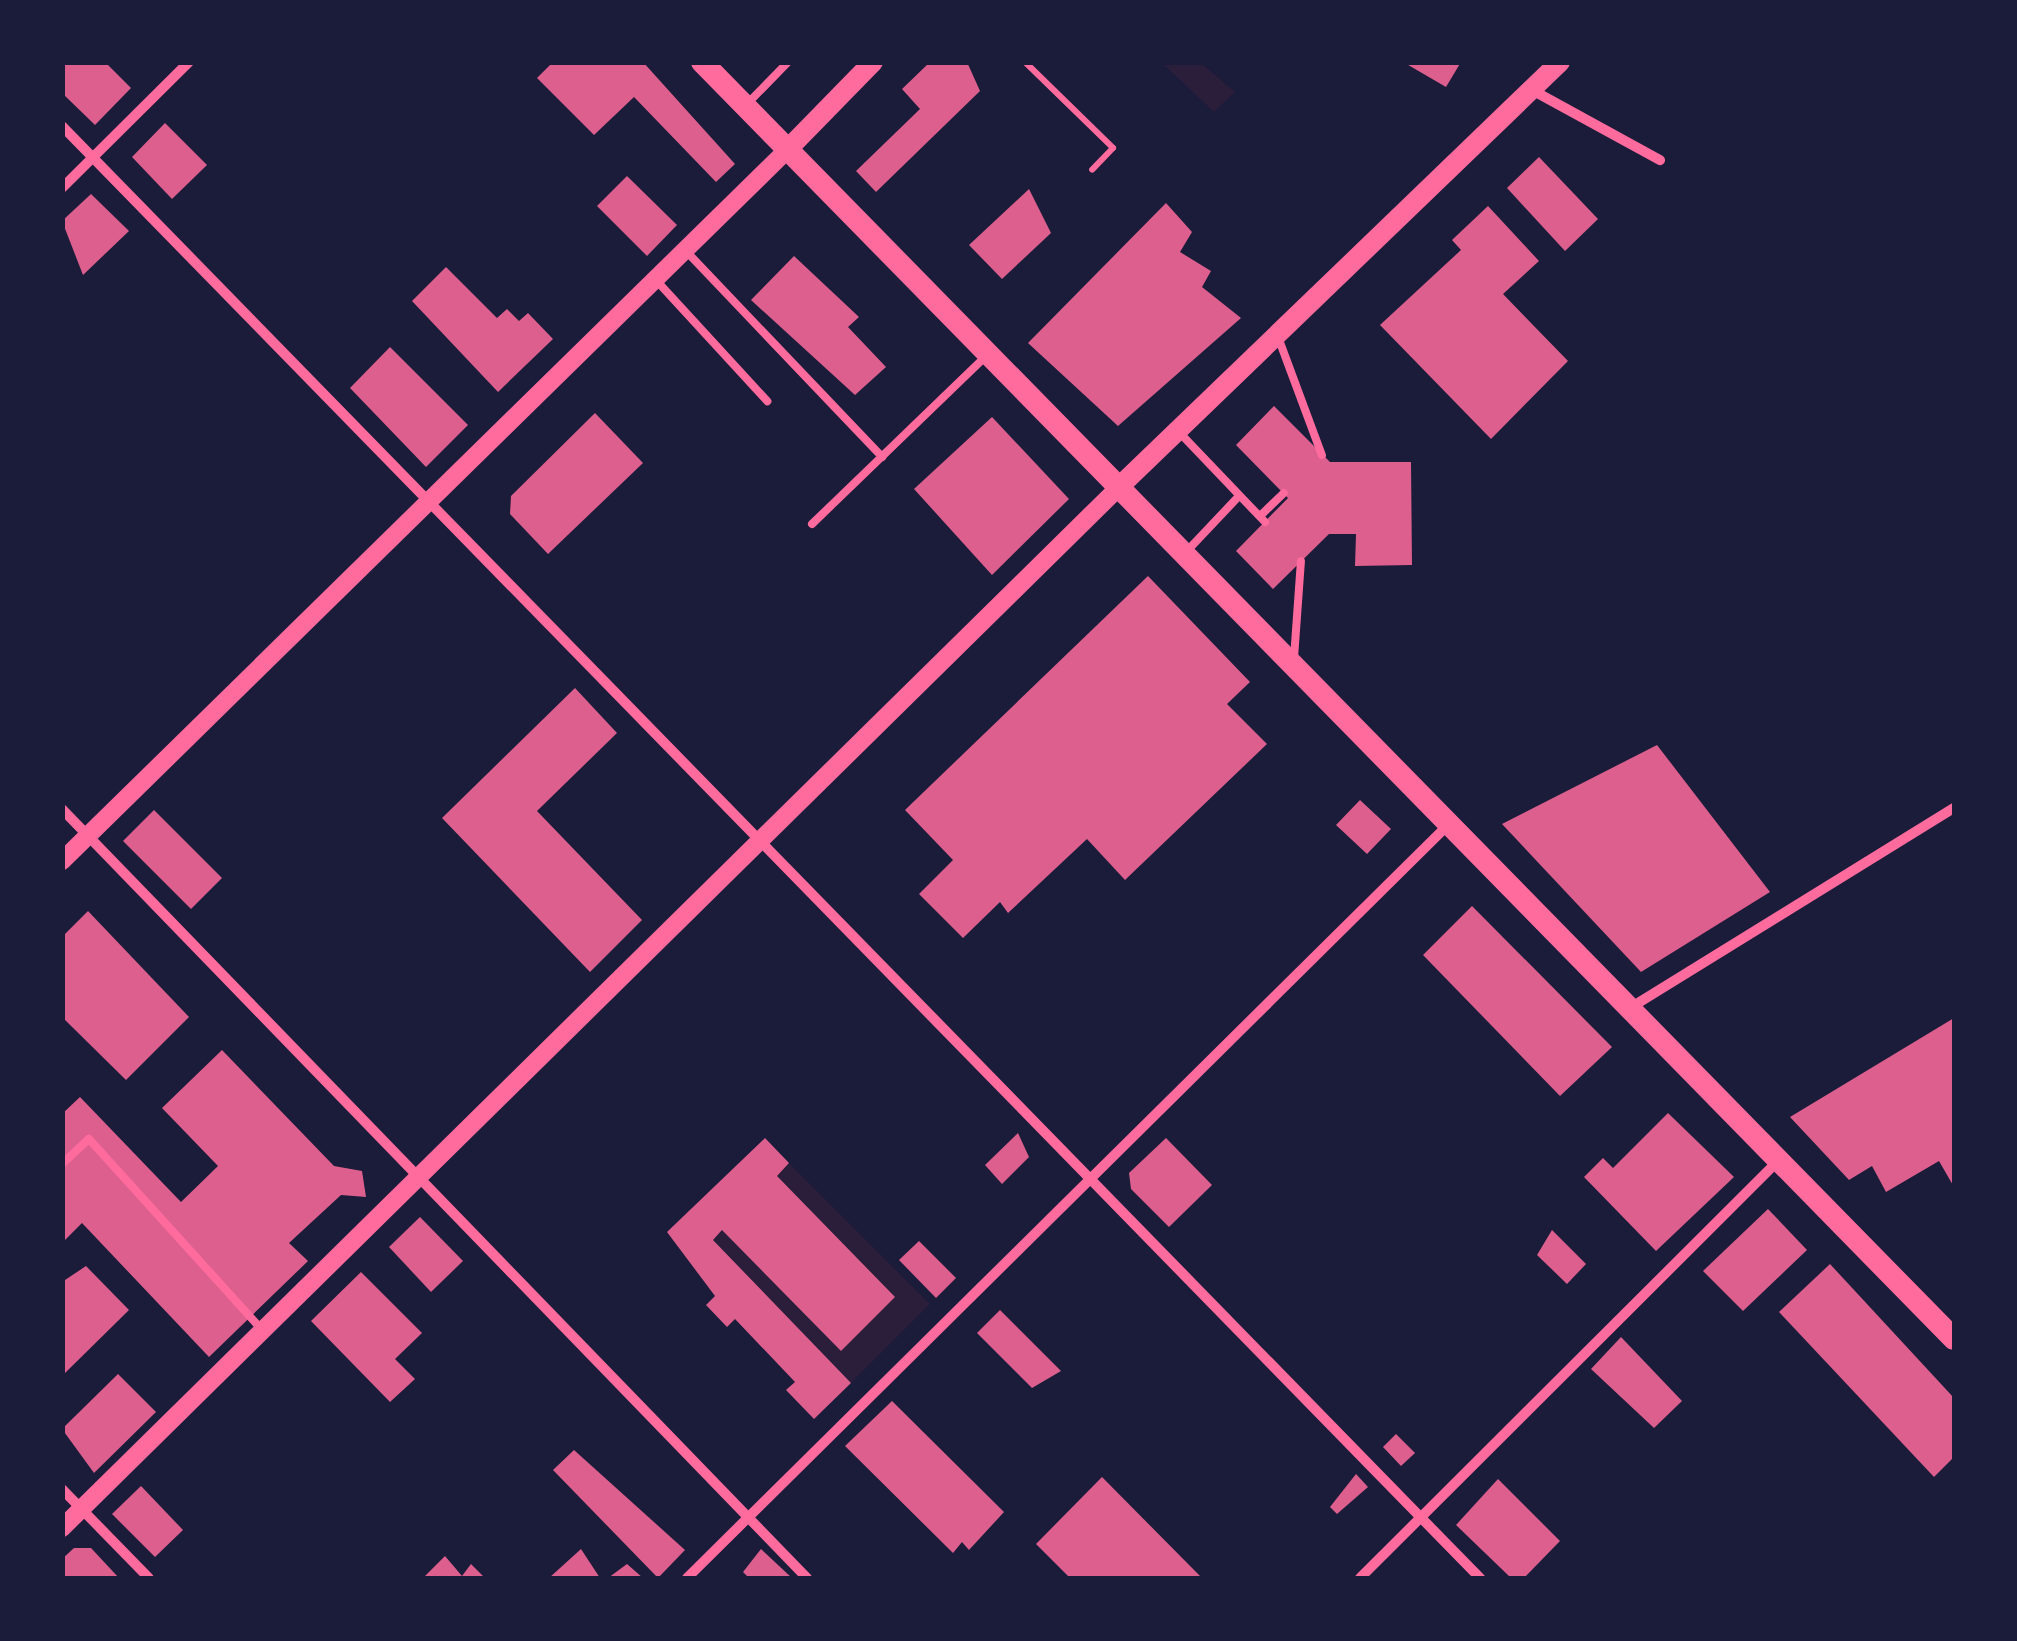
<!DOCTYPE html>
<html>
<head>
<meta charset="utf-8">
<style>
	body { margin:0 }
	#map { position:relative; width:2017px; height:1641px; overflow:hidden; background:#1b1b3a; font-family:Roboto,sans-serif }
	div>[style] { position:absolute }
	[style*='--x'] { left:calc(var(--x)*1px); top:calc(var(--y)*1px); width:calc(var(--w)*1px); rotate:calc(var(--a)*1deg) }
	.green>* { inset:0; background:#2a1e3b }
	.building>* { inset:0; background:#dd5f8e }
	.path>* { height:6px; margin:-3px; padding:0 3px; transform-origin:3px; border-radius:3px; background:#ff6b9d }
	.service>* { height:8px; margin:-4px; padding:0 4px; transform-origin:4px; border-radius:4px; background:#ff6b9d }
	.minor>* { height:10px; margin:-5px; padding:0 5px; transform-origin:5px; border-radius:5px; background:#ff6b9d }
	.tertiary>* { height:18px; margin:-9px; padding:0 9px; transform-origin:9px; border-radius:9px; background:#ff6b9d }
	.secondary>* { height:20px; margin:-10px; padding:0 10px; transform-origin:10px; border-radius:10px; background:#ff6b9d }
	.primary>* { height:22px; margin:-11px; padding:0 11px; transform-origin:11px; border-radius:11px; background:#ff6b9d }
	span { translate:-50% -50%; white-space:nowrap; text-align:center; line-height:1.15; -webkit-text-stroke:8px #1b1b3a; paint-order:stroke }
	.frame { position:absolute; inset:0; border:65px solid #1b1b3a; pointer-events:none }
</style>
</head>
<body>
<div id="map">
	<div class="green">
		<i style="clip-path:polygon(1162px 63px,1201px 63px,1235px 92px,1214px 112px)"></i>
		<i style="clip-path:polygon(789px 1163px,930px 1304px,851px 1383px,713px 1240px)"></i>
	</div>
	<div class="building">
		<i style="clip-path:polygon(62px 62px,105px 62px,131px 88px,95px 125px,62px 93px)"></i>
		<i style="clip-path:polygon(553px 62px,643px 62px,735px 164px,716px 182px,634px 97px,594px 135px,537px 78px)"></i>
		<i style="clip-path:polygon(930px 62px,967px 62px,980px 91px,876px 192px,856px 171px,920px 109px,902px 89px)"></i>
		<i style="clip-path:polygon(1403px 62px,1461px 62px,1446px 87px)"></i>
		<i style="clip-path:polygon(165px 123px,207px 165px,172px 199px,132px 157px)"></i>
		<i style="clip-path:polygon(1539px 157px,1598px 219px,1565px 251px,1507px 188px)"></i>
		<i style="clip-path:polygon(627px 176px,677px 225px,647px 256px,597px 206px)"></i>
		<i style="clip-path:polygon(1029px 189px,1051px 233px,1002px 279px,969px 245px)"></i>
		<i style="clip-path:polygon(91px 194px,129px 231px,83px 275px,62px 221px)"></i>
		<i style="clip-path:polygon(1166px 203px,1192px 232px,1180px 252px,1211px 271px,1202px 287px,1241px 318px,1118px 426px,1028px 343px)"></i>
		<i style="clip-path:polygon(1488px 206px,1539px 261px,1503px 294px,1568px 361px,1491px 439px,1380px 325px,1461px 250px,1452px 240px)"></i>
		<i style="clip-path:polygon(794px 256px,859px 317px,848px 327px,886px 367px,855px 395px,751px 300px)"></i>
		<i style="clip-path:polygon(446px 267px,497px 318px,507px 309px,519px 321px,528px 313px,553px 339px,498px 392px,412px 301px)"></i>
		<i style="clip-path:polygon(390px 347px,468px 425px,426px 467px,350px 388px)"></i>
		<i style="clip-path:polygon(1274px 406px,1330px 462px,1411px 462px,1412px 565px,1355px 566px,1356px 534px,1329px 534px,1273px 589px,1236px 551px,1288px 498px,1236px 445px)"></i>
		<i style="clip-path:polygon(595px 413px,643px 463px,548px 554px,510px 514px,511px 496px)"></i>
		<i style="clip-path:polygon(992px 417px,1069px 499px,992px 575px,914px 489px)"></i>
		<i style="clip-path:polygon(1148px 576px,1250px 682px,1227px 704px,1267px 744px,1125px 880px,1087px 839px,1008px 913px,1000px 902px,963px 938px,919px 894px,953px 860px,905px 810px)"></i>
		<i style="clip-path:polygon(575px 688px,617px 733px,537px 811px,642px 920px,590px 972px,442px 818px)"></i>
		<i style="clip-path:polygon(1657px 745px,1770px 892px,1641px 972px,1502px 824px)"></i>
		<i style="clip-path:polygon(1360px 800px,1391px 829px,1367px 854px,1336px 825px)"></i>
		<i style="clip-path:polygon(154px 810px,222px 878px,191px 909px,123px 841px)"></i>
		<i style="clip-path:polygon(1472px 906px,1612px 1047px,1560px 1096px,1423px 955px)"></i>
		<i style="clip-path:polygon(88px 911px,189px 1017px,126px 1080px,62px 1017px,62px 937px)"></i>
		<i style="clip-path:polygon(1954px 1018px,1954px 1187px,1939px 1161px,1886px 1192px,1872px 1166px,1849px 1180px,1790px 1117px)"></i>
		<i style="clip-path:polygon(222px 1050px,334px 1166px,362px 1171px,366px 1197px,341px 1195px,289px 1243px,308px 1261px,209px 1357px,82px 1223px,62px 1243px,62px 1114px,80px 1097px,181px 1202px,218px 1166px,162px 1108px)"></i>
		<i style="clip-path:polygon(1668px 1113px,1734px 1177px,1656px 1251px,1584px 1177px,1603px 1158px,1613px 1168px)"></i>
		<i style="clip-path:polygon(1018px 1133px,1029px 1157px,1002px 1184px,985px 1165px)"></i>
		<i style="clip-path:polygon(765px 1138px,789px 1163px,777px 1176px,895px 1297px,841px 1351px,722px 1230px,713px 1240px,851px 1383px,814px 1419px,786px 1390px,795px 1382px,735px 1319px,727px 1327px,706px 1305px,715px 1296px,667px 1232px)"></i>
		<i style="clip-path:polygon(1166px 1138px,1212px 1185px,1169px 1227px,1131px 1189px,1129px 1173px)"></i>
		<i style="clip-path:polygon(1768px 1209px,1807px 1250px,1743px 1311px,1703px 1271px)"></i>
		<i style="clip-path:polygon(420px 1217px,463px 1261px,431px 1292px,389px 1247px)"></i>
		<i style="clip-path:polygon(1552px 1230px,1586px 1264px,1567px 1284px,1537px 1255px)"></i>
		<i style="clip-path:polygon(919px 1241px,956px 1278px,936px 1298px,899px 1260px)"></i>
		<i style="clip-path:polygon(1830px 1264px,1954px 1398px,1954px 1457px,1934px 1477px,1779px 1312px)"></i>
		<i style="clip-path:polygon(86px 1266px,129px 1310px,62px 1376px,62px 1282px)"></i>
		<i style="clip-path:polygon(361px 1272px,422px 1333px,395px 1359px,415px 1379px,390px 1402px,311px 1321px)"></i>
		<i style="clip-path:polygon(1000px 1310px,1061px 1371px,1032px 1388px,977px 1333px)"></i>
		<i style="clip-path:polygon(1621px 1337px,1682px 1401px,1654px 1428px,1591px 1369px)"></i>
		<i style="clip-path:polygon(118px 1374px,156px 1412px,94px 1473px,62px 1429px)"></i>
		<i style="clip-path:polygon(892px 1401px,1004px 1512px,969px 1550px,962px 1542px,953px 1553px,845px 1446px)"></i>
		<i style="clip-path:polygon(1396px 1434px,1415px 1453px,1401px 1466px,1383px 1447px)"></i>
		<i style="clip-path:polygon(574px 1450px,685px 1550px,658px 1578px,553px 1470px)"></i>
		<i style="clip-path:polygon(1356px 1474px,1368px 1487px,1337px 1514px,1330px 1507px)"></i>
		<i style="clip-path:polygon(1102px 1477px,1202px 1578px,1070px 1578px,1036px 1544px)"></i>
		<i style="clip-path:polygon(1498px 1479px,1560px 1541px,1524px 1578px,1511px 1578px,1456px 1525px)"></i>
		<i style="clip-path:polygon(141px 1486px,183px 1530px,155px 1557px,112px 1514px)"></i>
		<i style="clip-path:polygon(74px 1548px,91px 1548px,119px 1578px,62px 1578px,62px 1559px)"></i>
		<i style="clip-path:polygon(581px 1549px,600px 1578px,549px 1578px)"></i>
		<i style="clip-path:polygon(761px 1549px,792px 1578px,749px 1578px,743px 1572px)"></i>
		<i style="clip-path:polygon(445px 1556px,462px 1576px,471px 1564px,485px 1578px,423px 1578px)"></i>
		<i style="clip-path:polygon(627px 1564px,643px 1578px,608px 1578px)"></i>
	</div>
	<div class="path">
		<i style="--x:1025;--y:62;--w:123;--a:44.3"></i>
		<i style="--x:1113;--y:148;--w:30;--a:134"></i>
	</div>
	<div class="service">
		<i style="--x:748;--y:103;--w:57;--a:-45.7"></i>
		<i style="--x:685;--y:250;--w:286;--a:46.4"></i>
		<i style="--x:655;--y:279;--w:166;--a:47.4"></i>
		<i style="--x:1278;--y:337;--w:126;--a:69.6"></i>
		<i style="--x:1178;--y:431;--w:126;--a:46.3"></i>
		<i style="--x:1260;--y:516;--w:33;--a:-44"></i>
		<i style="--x:812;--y:524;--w:240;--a:-44"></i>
		<i style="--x:1187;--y:551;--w:76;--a:-46.6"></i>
		<i style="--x:1294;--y:658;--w:97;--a:-85.9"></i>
		<i style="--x:62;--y:1164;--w:37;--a:-43"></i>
		<i style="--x:89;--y:1139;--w:258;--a:47.8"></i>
	</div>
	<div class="minor">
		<i style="--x:1532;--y:90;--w:146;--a:28.7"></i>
		<i style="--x:62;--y:126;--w:2030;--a:45.68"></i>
		<i style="--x:62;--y:188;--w:179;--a:-44.8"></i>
		<i style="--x:62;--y:809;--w:1071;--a:45.91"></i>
		<i style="--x:1630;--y:1008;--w:381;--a:-31.7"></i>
		<i style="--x:62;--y:1489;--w:124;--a:45.7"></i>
		<i style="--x:687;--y:1578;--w:1072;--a:-44.7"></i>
		<i style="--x:1360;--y:1578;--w:590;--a:-44.93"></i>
	</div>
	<div class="tertiary">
		<i style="--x:62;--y:861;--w:1017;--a:-44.44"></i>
		<i style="--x:62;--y:1528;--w:1485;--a:-44.56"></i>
	</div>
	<div class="secondary">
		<i style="--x:788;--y:149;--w:122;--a:-45.7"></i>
		<i style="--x:1120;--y:486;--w:611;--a:-43.94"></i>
	</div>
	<div class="primary">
		<i style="--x:702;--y:62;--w:1788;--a:45.57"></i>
	</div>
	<div class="frame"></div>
</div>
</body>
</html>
